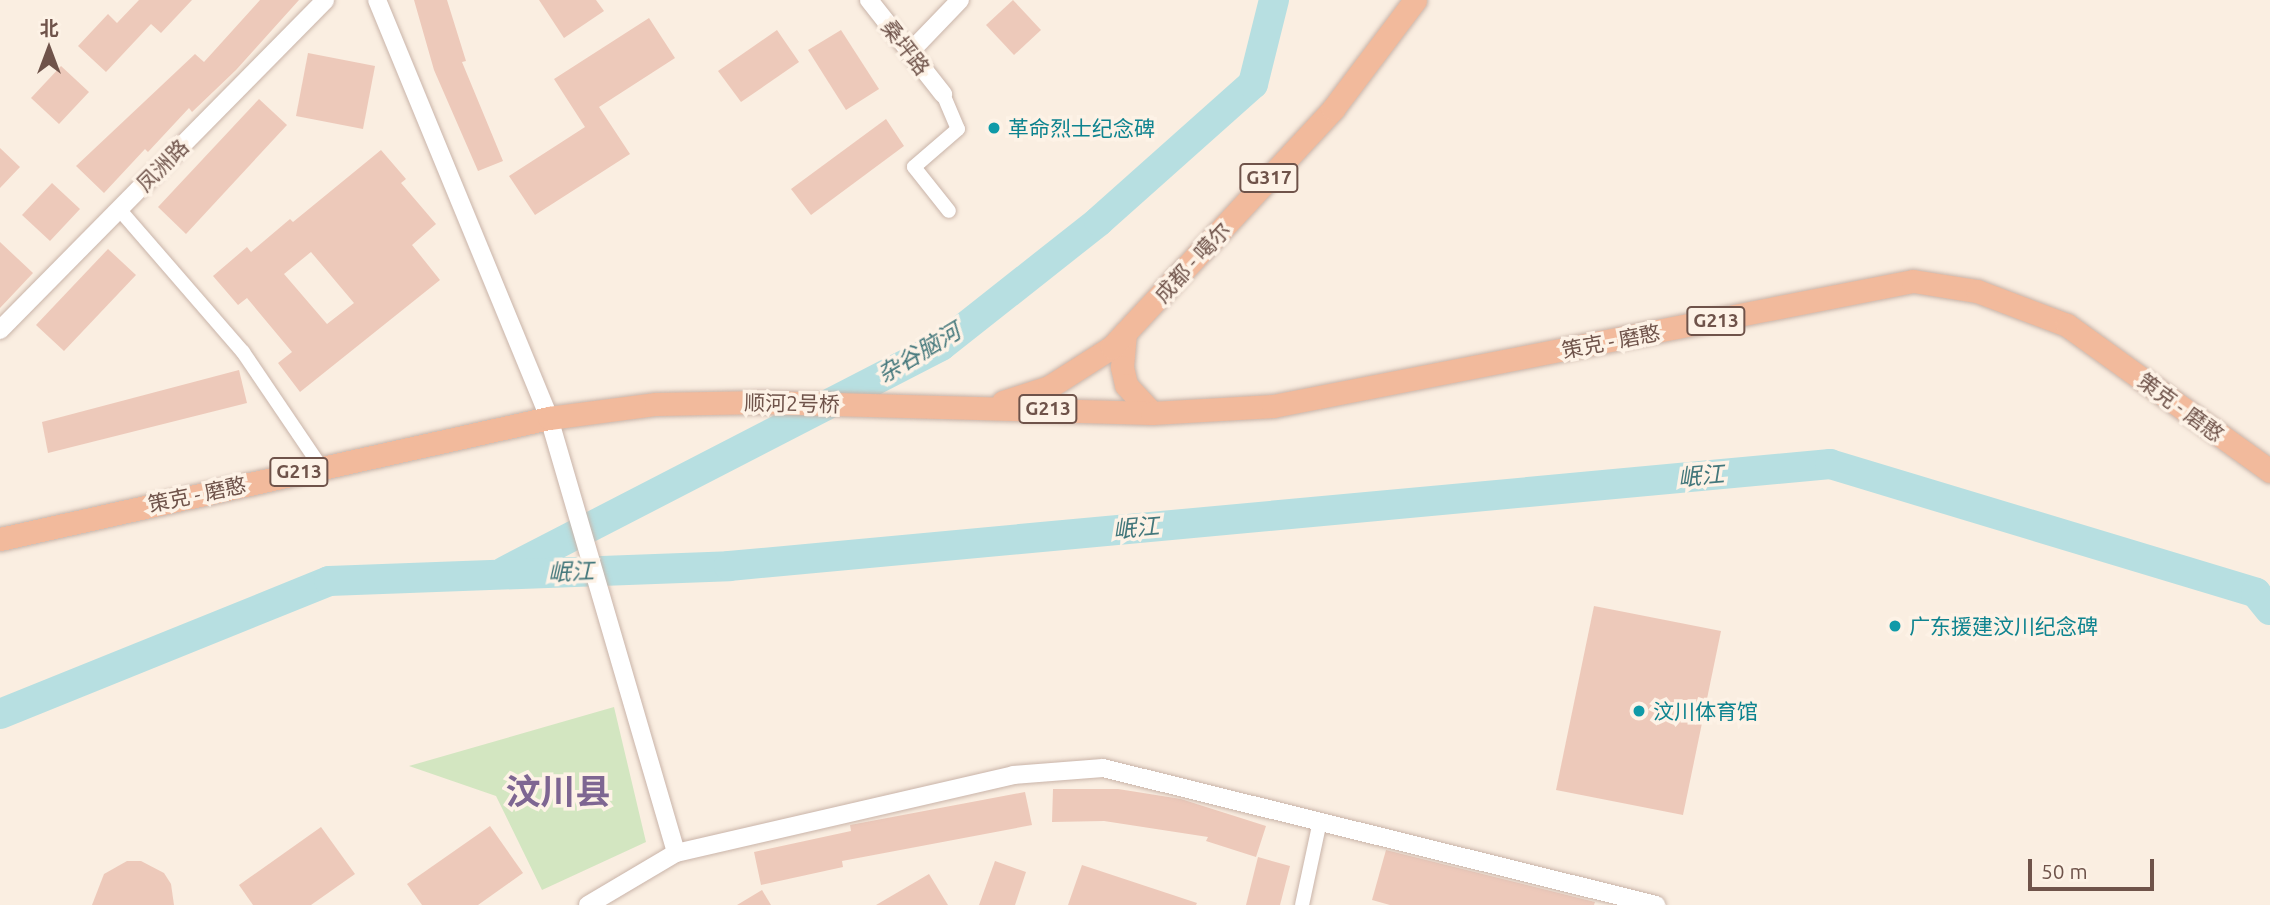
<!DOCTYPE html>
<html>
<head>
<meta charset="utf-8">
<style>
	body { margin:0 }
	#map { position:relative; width:2270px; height:905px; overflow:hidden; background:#faeee1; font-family:Ubuntu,"Noto Sans SC",sans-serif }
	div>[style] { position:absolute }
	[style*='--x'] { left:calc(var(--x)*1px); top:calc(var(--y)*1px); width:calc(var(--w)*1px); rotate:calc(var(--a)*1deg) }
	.green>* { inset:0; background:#d3e6c1 }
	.river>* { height:30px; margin:-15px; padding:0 15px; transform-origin:15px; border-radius:15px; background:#b7dfe1 }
	.building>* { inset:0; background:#edc9ba }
	.roads { filter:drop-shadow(0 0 2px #c9b4a9) drop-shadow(0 0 2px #c9b4a9) }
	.minor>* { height:14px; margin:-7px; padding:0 7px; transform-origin:7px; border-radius:7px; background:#fff }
	.tertiary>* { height:18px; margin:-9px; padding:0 9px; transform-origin:9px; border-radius:9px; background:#fff }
	.trunk>* { height:23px; margin:-11.5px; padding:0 11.5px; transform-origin:11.5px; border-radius:11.5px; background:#f2ba9c }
	.dots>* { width:19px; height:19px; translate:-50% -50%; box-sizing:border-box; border:4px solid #fdf2e6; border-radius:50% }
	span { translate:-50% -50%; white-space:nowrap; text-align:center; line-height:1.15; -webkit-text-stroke:7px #fdf2e6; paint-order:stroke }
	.shield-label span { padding:2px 5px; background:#fdf2e6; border:2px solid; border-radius:5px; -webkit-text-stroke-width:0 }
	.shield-label { font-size:19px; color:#6f534a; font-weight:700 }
	.street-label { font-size:21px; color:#6f534a }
	.culture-label { font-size:21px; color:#0d838f }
	.left { translate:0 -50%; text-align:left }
	.water-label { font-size:23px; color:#43777b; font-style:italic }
	.town-label { font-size:35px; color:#7e6692; font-weight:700 }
	.north { position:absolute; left:14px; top:14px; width:70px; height:70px; -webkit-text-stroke:5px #fdf2e6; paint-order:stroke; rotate:0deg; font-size:19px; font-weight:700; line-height:28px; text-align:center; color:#6f534a }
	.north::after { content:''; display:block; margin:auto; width:24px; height:32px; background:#6f534a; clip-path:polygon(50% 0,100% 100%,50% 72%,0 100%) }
	.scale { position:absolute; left:2028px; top:859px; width:126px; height:32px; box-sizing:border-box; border:4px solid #6f534a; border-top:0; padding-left:9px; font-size:21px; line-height:24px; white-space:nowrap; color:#6f534a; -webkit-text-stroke:5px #fdf2e6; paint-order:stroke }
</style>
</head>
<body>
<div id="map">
	<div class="green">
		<i style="clip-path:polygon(614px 707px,646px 842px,542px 890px,496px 796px,409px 766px)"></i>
	</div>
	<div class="river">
		<i style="--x:505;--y:571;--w:491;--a:-27.3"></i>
		<i style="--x:941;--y:346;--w:201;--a:-38.3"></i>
		<i style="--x:1099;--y:221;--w:206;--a:-41.7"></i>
		<i style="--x:1253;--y:84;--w:87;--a:-76"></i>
		<i style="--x:0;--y:714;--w:355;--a:-22"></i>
		<i style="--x:329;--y:581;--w:400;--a:-2.1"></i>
		<i style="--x:729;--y:566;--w:1106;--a:-5.29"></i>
		<i style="--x:1830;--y:464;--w:445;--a:16.8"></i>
		<i style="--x:2256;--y:593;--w:22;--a:51"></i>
	</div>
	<div class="building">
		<i style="clip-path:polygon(139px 0,192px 0,161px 33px,151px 24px,106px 72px,78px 46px,108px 14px,117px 23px)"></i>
		<i style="clip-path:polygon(260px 0,299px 0,236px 70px,192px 112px,189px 108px,148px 152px,145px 149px,104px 193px,76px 166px,195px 54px,204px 62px)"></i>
		<i style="clip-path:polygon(414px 0,447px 0,466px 61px,462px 62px,503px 161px,478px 171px,434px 70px)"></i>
		<i style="clip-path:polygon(539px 0,596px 0,604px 11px,564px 38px)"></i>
		<i style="clip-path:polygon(1013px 0,1041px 30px,1014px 55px,986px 25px)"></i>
		<i style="clip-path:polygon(649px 18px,675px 58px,599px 107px,630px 154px,535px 215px,509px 176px,585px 127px,554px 79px)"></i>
		<i style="clip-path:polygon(777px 30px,799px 62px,741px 102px,718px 71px)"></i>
		<i style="clip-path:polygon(841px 30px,879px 89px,846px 110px,808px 50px)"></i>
		<i style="clip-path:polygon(308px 53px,375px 66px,363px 129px,296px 116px)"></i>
		<i style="clip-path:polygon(61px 66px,89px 92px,59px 124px,31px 98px)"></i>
		<i style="clip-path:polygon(259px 99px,287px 125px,186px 234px,158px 207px)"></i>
		<i style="clip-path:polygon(886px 119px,904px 146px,811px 215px,791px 189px)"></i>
		<i style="clip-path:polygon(0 148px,20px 167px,0 188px)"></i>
		<i style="clip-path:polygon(evenodd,381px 150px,406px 179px,401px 183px,436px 224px,412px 245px,440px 280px,300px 392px,278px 363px,292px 352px,247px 298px,238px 305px,213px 276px,247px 247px,251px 252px,290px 219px,293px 222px,381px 150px,311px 252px,354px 303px,327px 324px,284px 274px,311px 252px)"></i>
		<i style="clip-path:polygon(52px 183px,80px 209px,50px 241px,22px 215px)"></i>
		<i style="clip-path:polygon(0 242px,33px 273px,0 308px)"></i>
		<i style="clip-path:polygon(108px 249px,136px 275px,64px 351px,36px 325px)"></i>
		<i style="clip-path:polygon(239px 370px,247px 403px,48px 453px,42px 422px)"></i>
		<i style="clip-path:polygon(1594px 606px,1721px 631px,1683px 815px,1556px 790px)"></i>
		<i style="clip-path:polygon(1053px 789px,1118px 789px,1181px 799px,1266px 826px,1256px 857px,1206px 841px,1208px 837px,1104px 821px,1052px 822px)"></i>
		<i style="clip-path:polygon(1025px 792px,1032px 825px,842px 861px,843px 867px,761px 885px,754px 852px,851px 831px,850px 825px)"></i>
		<i style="clip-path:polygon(490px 826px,523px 873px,478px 905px,422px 905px,407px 884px)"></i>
		<i style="clip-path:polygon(321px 827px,355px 874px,311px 905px,253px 905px,239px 885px)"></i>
		<i style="clip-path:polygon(1386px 850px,1595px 902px,1594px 905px,1390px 905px,1372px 900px)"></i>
		<i style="clip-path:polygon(1258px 857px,1290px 866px,1280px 905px,1246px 905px)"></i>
		<i style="clip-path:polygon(127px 861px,141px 861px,164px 873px,171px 884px,174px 905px,92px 905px,104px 874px)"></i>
		<i style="clip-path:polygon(995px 861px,1026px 872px,1015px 905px,979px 905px)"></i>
		<i style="clip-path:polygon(1082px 865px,1197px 903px,1196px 905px,1068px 905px)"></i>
		<i style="clip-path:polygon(929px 874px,948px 905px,876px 905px)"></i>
		<i style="clip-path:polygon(762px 890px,771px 905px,737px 905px)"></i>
	</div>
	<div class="roads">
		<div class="minor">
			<i style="--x:943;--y:94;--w:38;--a:67"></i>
			<i style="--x:958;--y:129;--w:58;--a:139.2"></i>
			<i style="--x:914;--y:167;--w:56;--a:51.5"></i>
			<i style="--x:119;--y:209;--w:189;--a:49.1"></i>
			<i style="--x:243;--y:352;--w:139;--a:55.9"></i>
			<i style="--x:1302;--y:905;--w:86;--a:-77.9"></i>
		</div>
		<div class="tertiary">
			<i style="--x:377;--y:0;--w:452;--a:67.6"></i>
			<i style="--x:549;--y:418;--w:453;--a:73.7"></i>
			<i style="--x:869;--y:0;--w:120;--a:51.8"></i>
			<i style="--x:910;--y:52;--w:72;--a:-46.1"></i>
			<i style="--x:0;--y:330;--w:463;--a:-45.4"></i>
			<i style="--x:588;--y:905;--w:102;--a:-30.6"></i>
			<i style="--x:676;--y:853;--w:346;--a:-13"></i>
			<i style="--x:1013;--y:775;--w:90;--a:-4.4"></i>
			<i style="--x:1103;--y:768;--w:570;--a:13.91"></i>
		</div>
		<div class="trunk">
			<i style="--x:1125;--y:333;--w:34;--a:95"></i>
			<i style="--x:1122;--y:367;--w:18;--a:77"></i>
			<i style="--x:1126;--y:385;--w:38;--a:47"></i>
			<i style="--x:1003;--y:402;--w:48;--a:-18.1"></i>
			<i style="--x:1049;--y:387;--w:75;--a:-32.4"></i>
			<i style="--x:1112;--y:347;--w:325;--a:-47.1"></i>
			<i style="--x:1333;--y:109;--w:136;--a:-53"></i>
			<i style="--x:0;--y:539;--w:562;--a:-12.43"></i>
			<i style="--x:549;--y:418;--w:108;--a:-7.5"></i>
			<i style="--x:656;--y:404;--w:106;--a:-1.1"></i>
			<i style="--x:762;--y:402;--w:390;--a:1.6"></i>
			<i style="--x:1152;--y:413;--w:121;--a:-3.3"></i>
			<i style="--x:1273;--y:406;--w:652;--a:-11.05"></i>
			<i style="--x:1913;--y:281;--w:65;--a:8.9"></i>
			<i style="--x:1977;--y:291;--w:96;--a:20.7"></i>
			<i style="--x:2067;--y:325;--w:250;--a:35.7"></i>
		</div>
	</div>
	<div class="dots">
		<i style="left:994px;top:128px;background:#0f9aa8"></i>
		<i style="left:1895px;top:626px;background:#0f9aa8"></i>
		<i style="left:1639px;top:711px;background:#0f9aa8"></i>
	</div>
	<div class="shield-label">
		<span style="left:1269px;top:178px">G317</span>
		<span style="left:1716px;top:321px">G213</span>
		<span style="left:1048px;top:409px">G213</span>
		<span style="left:299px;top:472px">G213</span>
	</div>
	<div class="street-label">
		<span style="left:906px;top:47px;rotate:52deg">桑坪路</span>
		<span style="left:162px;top:165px;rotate:-45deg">凤洲路</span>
		<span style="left:1192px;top:262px;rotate:-47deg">成都 - 噶尔</span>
		<span style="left:1611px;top:341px;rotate:-11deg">策克 - 磨憨</span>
		<span style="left:792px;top:403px;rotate:1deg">顺河2号桥</span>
		<span style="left:2181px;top:407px;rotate:36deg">策克 - 磨憨</span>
		<span style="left:197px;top:494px;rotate:-12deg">策克 - 磨憨</span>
	</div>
	<div class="culture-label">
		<span class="left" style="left:1008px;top:128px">革命烈士纪念碑</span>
		<span class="left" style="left:1909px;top:626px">广东援建汶川纪念碑</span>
		<span class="left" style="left:1653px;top:711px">汶川体育馆</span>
	</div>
	<div class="water-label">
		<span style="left:919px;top:353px;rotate:-31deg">杂谷脑河</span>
		<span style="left:1701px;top:476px;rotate:-5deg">岷江</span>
		<span style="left:1136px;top:528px;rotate:-5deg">岷江</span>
		<span style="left:571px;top:572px;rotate:-2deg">岷江</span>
	</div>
	<div class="town-label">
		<span style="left:558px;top:791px">汶川县</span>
	</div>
	<div class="north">北</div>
	<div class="scale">50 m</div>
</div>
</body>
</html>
